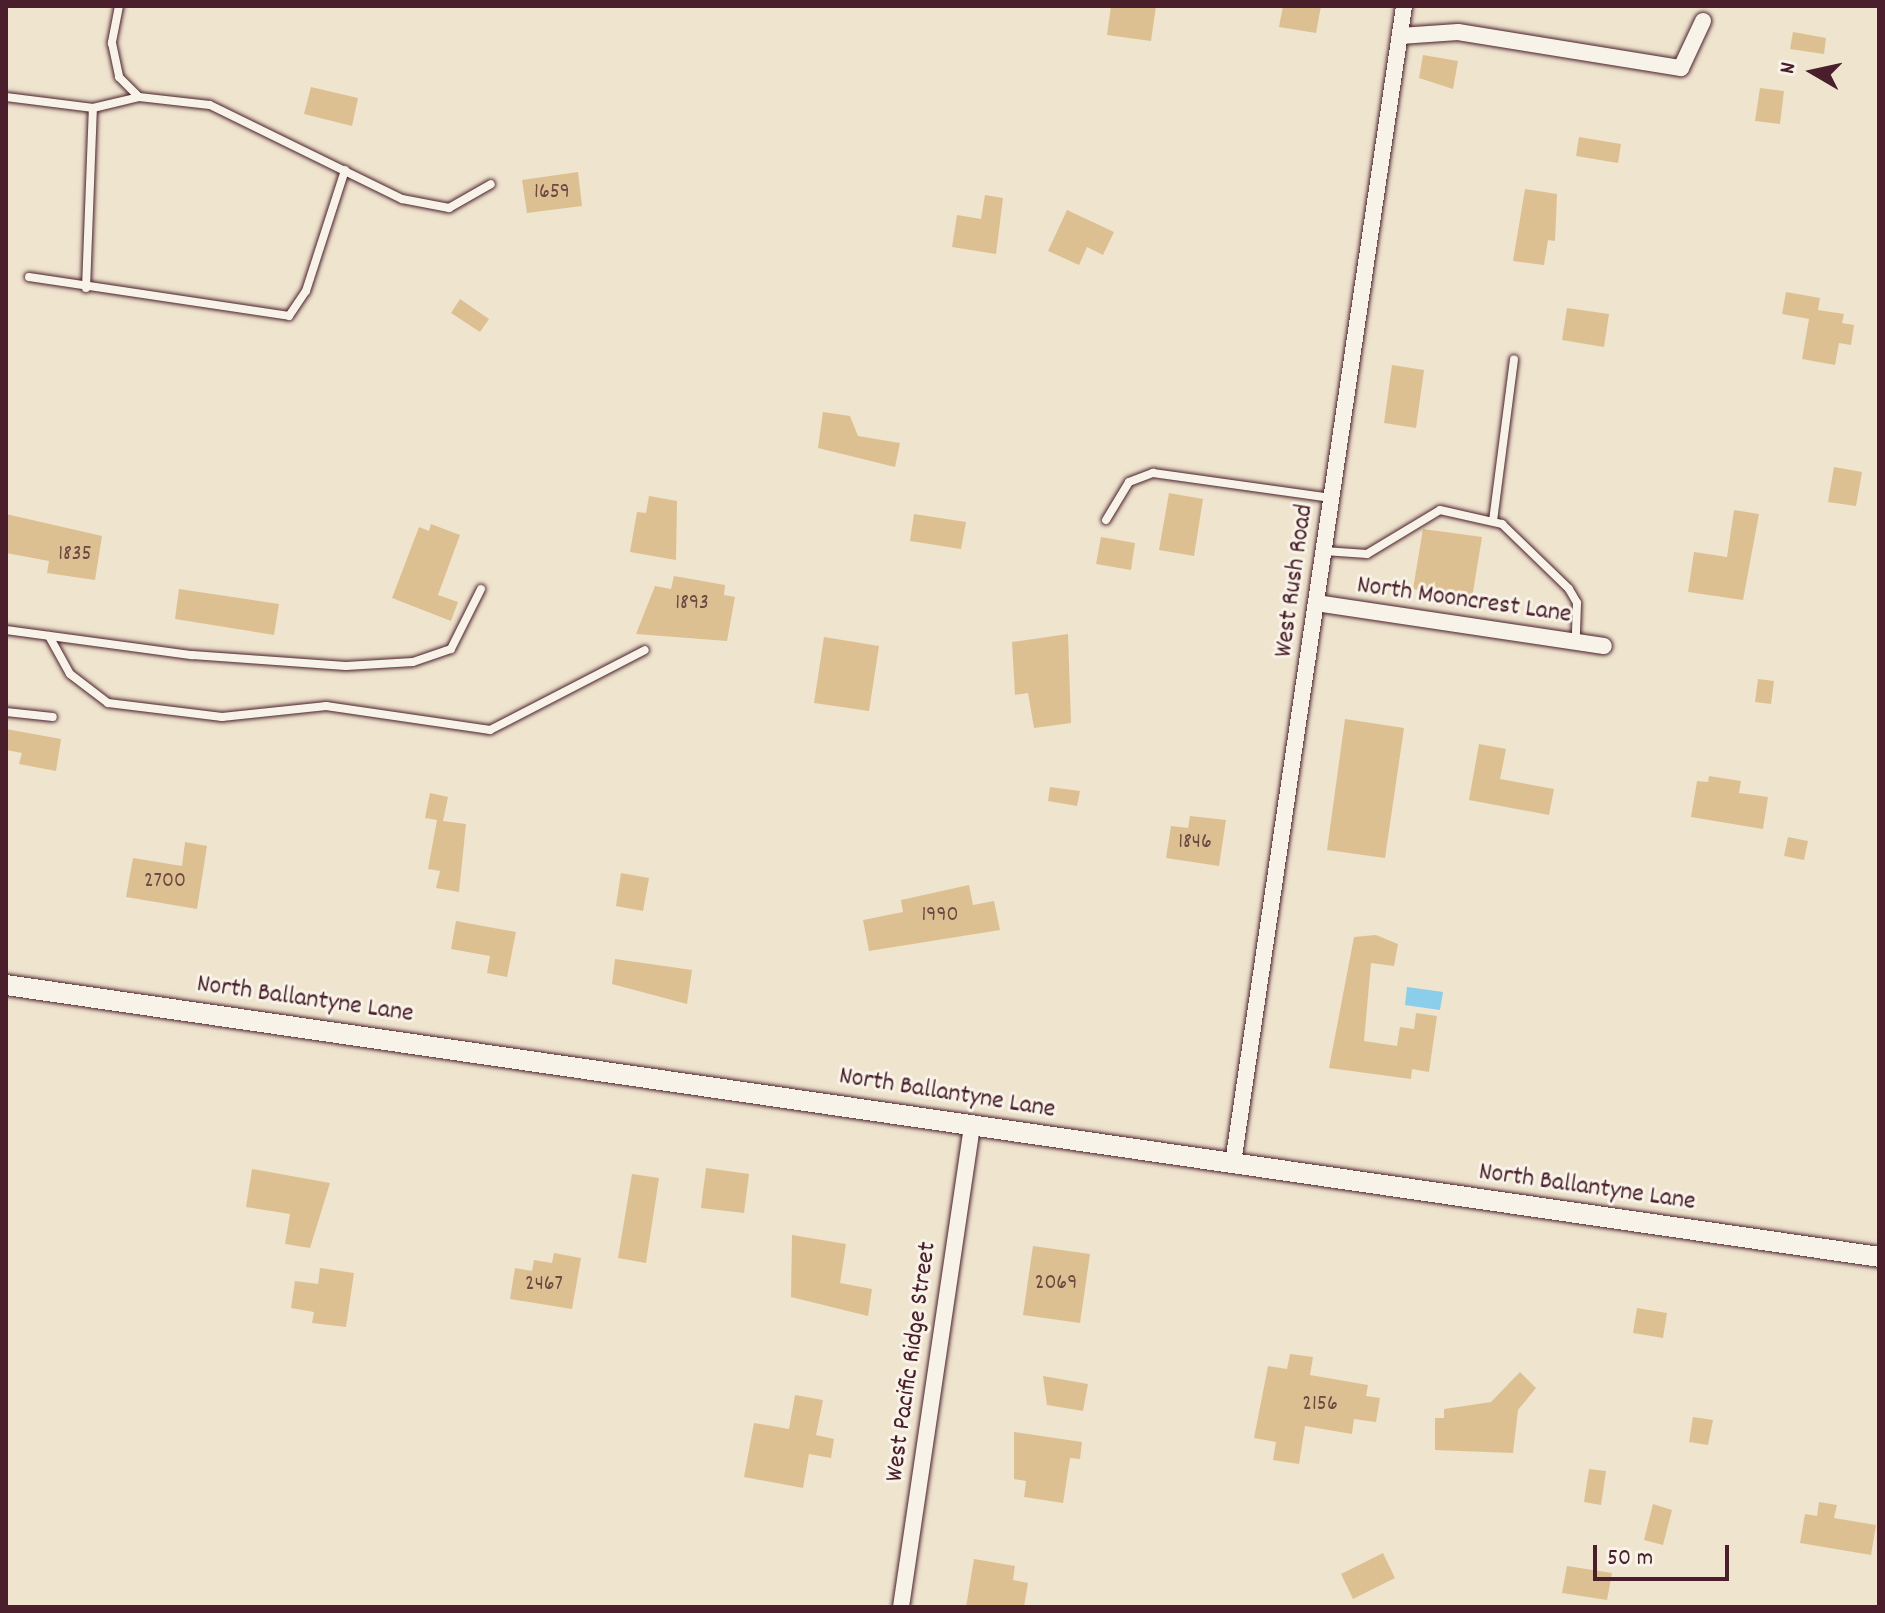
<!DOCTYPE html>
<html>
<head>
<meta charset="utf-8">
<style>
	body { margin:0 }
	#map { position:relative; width:1885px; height:1613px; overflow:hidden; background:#efe4ce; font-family:Dekko,sans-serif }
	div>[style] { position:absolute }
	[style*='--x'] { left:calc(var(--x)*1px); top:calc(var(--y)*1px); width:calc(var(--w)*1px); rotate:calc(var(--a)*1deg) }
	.water>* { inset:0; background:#8aceeb }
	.building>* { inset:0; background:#ddc091 }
	.roads { filter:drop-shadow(0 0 2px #4a1f2b) drop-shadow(0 0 2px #4a1f2b) }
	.service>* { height:8px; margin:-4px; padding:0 4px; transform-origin:4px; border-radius:4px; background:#f7f3e8 }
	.minor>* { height:16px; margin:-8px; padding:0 8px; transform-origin:8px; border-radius:8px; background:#f7f3e8 }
	.tertiary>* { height:20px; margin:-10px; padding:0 10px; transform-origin:10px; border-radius:10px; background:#f7f3e8 }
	span { translate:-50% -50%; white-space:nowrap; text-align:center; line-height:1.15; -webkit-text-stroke:6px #f7f3e8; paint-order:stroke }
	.number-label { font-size:22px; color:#6f4744 }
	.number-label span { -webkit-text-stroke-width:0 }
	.street-label { font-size:26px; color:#4a1f2b }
	.frame { position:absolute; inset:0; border:8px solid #4a1f2b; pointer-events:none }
	.north { position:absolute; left:1773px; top:32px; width:80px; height:80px; -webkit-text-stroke:6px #f7f3e8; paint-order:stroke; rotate:279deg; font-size:22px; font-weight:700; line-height:32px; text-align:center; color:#4a1f2b }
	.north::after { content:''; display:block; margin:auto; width:28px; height:36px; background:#4a1f2b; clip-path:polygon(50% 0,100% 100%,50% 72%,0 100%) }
	.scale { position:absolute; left:1593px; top:1545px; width:136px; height:36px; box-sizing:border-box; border:4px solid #4a1f2b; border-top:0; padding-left:10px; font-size:24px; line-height:28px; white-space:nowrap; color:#4a1f2b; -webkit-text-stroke:6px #f7f3e8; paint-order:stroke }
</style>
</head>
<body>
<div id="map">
	<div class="water">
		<i style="clip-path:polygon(1407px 987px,1443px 992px,1440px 1010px,1405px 1005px)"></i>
	</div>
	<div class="building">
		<i style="clip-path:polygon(1111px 6px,1156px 6px,1151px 41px,1107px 35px)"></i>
		<i style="clip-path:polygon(1283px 6px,1321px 6px,1316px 33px,1279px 27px)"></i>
		<i style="clip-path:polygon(1793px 32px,1826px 38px,1824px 54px,1790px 49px)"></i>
		<i style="clip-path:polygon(1423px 55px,1458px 61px,1453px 89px,1419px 78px)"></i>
		<i style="clip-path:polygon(311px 87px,358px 98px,352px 126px,304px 114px)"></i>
		<i style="clip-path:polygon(1760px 88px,1784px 91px,1780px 124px,1755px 121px)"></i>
		<i style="clip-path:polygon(1579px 137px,1621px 144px,1618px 163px,1576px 156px)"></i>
		<i style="clip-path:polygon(578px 172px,582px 206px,527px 213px,522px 180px)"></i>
		<i style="clip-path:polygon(1525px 189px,1557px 194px,1555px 241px,1548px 240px,1544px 265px,1513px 261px)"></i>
		<i style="clip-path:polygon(985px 195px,1003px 198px,996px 254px,952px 247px,957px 215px,981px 219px)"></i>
		<i style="clip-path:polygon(1067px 210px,1114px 232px,1103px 255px,1087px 247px,1079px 265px,1048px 251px)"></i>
		<i style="clip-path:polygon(1786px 292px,1820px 298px,1818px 310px,1844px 314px,1842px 323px,1854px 325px,1851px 345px,1839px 343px,1835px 365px,1802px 359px,1809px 319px,1782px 314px)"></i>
		<i style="clip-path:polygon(460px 299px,489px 319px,480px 332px,451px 313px)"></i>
		<i style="clip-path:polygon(1567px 308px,1609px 314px,1604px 347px,1562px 340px)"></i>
		<i style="clip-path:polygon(1392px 365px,1424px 370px,1416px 428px,1384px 423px)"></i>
		<i style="clip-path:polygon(823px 412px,850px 416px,858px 436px,900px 443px,895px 467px,818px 448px)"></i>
		<i style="clip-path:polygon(1834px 467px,1862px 472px,1856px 506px,1828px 502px)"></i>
		<i style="clip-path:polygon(1169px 493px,1203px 499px,1194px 556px,1159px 550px)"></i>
		<i style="clip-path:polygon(649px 496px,677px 501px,676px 560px,630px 552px,637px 512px,646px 513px)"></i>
		<i style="clip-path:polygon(1734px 510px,1759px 514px,1743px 600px,1688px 592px,1694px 552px,1727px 557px)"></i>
		<i style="clip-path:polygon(6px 514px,102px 536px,95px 580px,47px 573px,49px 561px,6px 553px)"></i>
		<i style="clip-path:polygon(914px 514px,966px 522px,961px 549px,910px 541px)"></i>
		<i style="clip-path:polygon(431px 524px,460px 535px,438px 595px,458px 602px,451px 621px,392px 598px,419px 527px,429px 531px)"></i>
		<i style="clip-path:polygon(1423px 529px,1482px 537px,1472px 598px,1413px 589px)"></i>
		<i style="clip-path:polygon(1101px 537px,1135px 543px,1131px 570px,1096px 564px)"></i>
		<i style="clip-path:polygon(674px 576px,725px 585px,724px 595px,735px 597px,727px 641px,636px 634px,655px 586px,671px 589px)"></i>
		<i style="clip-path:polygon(179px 589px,279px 604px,274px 635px,175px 619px)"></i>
		<i style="clip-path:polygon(1068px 634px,1071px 723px,1034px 728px,1028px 693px,1015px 695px,1012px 642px)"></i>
		<i style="clip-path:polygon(824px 637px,879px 646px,869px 711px,814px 703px)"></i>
		<i style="clip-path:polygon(1758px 679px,1774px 681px,1771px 704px,1755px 702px)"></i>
		<i style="clip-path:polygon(1345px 719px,1404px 728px,1385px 858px,1327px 850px)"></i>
		<i style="clip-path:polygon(6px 729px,61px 739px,56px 771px,19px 764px,22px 753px,6px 750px)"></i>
		<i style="clip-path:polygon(1479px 744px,1506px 749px,1500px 779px,1554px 789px,1549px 815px,1469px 800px)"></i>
		<i style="clip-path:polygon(1709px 776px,1741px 781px,1739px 793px,1768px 797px,1763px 829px,1691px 817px,1697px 781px,1708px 782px)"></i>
		<i style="clip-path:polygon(1050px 787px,1080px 791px,1077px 806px,1048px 801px)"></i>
		<i style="clip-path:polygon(430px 793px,448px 797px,443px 821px,466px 824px,459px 892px,436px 888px,440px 871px,428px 869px,437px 820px,425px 818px)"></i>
		<i style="clip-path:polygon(1190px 816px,1226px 820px,1219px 866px,1166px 858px,1171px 826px,1188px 828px)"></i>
		<i style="clip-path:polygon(1788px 837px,1808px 841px,1804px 860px,1784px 856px)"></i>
		<i style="clip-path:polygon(185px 842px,207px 846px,197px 909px,126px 897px,133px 858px,182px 866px)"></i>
		<i style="clip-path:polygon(621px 873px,649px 878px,643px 911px,616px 906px)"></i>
		<i style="clip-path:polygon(969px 885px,973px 905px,994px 901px,1000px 930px,869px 951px,863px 920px,903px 912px,901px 900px)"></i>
		<i style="clip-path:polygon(456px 921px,516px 932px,507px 977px,487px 973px,490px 956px,451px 949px)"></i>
		<i style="clip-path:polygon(1376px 935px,1398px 944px,1394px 966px,1371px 963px,1364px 1041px,1397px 1046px,1400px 1027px,1414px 1029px,1416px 1013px,1437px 1016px,1429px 1072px,1412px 1069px,1411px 1079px,1329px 1068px,1354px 937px)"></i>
		<i style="clip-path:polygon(615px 959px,692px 970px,687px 1004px,612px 984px)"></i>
		<i style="clip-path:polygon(706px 1168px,749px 1174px,744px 1213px,701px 1208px)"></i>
		<i style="clip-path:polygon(252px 1169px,330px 1183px,310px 1248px,285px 1244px,290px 1214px,246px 1207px)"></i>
		<i style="clip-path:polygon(632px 1174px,659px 1178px,646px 1263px,618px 1258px)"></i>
		<i style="clip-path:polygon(792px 1235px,846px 1244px,840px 1283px,872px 1289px,868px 1316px,791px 1297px)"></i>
		<i style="clip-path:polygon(1033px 1246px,1090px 1254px,1080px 1323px,1023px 1315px)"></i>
		<i style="clip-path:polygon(554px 1253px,581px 1258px,572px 1309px,510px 1299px,515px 1268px,532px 1271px,534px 1260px,552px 1263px)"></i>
		<i style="clip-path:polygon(320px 1268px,354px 1273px,346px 1327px,312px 1323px,314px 1312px,291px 1308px,295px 1281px,318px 1284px)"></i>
		<i style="clip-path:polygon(1637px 1308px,1667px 1313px,1663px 1338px,1633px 1333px)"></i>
		<i style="clip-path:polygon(1290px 1354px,1313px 1357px,1310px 1375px,1368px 1385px,1366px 1396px,1380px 1398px,1376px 1422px,1354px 1419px,1352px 1434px,1305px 1426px,1299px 1464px,1273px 1460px,1276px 1442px,1254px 1438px,1268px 1366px,1287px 1369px)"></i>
		<i style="clip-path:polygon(1520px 1372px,1536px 1388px,1518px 1410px,1513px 1453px,1435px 1450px,1435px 1418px,1444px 1418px,1444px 1409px,1491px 1402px)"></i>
		<i style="clip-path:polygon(1043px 1376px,1088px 1384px,1083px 1411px,1047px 1405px)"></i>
		<i style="clip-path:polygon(795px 1395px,823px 1400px,816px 1435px,834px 1439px,831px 1458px,809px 1454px,803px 1488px,744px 1477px,754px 1423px,789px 1429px)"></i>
		<i style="clip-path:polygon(1693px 1417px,1713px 1420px,1708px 1445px,1689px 1442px)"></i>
		<i style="clip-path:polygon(1014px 1432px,1082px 1442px,1080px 1459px,1070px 1458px,1063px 1503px,1024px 1497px,1026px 1481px,1014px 1479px)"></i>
		<i style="clip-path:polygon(1589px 1469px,1606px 1471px,1601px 1505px,1584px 1502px)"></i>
		<i style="clip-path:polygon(1819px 1502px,1837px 1505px,1834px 1518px,1876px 1525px,1871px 1555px,1800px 1543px,1805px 1514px,1817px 1516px)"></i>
		<i style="clip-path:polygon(1653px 1504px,1672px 1510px,1663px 1545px,1644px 1540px)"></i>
		<i style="clip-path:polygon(1383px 1553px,1395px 1578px,1353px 1599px,1341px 1574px)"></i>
		<i style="clip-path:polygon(974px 1559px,1015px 1566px,1013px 1580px,1028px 1583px,1024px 1607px,966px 1607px)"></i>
		<i style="clip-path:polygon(1567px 1566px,1612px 1573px,1607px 1600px,1562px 1593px)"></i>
	</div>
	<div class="roads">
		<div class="service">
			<i style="--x:119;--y:6;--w:38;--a:101"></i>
			<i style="--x:112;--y:43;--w:35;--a:78"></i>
			<i style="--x:119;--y:77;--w:28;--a:45"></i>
			<i style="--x:6;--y:97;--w:88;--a:7.2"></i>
			<i style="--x:93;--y:108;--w:47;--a:-13.4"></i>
			<i style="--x:139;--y:97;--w:71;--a:6.4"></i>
			<i style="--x:210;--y:105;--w:214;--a:26.1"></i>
			<i style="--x:402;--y:199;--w:48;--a:10.8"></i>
			<i style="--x:449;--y:208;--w:48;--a:-29.7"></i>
			<i style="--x:29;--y:277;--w:263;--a:8.5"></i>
			<i style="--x:289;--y:316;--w:30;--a:-56"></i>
			<i style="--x:306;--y:291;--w:127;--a:-72.1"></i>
			<i style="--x:86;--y:288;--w:180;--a:-87.8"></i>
			<i style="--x:1106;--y:520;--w:44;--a:-58.8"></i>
			<i style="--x:1129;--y:482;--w:26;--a:-21"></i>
			<i style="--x:1153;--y:473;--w:180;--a:8"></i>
			<i style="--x:1493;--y:521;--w:163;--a:-82.6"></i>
			<i style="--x:1324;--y:551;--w:43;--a:4"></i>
			<i style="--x:1367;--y:554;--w:85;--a:-31.1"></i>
			<i style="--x:1440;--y:510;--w:64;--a:12.7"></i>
			<i style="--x:1502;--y:524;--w:93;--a:44.1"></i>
			<i style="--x:1569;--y:589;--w:16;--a:60"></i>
			<i style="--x:1577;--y:603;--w:38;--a:92"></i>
			<i style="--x:6;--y:630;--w:188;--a:7.7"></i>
			<i style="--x:192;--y:655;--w:154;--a:4.1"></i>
			<i style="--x:346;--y:666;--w:67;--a:-3.4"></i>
			<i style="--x:413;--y:662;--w:40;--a:-18.9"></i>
			<i style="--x:451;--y:649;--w:67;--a:-63.4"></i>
			<i style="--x:49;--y:636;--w:43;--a:61.1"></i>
			<i style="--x:70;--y:674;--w:48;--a:37.3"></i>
			<i style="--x:108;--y:703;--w:115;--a:7"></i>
			<i style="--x:222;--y:717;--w:105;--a:-6"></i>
			<i style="--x:326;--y:706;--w:166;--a:8.3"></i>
			<i style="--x:490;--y:730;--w:174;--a:-27.3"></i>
			<i style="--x:6;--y:712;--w:47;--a:6.1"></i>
		</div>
		<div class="minor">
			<i style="--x:1400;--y:36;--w:58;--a:-3.9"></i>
			<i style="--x:1458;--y:32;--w:226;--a:9.2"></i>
			<i style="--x:1681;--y:68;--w:52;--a:-64.9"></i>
			<i style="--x:1316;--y:603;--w:291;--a:8.5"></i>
			<i style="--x:1233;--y:1163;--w:1170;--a:-81.59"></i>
			<i style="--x:901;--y:1607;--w:488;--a:-81.6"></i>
		</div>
		<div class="tertiary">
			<i style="--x:6;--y:985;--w:1893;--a:8.26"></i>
		</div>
	</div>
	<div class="number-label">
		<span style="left:552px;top:193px">1659</span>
		<span style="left:75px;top:555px">1835</span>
		<span style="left:692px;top:604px">1893</span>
		<span style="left:1195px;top:843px">1846</span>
		<span style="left:165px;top:882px">2700</span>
		<span style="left:940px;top:916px">1990</span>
		<span style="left:1056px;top:1284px">2069</span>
		<span style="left:544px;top:1285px">2467</span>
		<span style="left:1320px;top:1405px">2156</span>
	</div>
	<div class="street-label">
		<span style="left:1295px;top:581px;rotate:-82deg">West Rush Road</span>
		<span style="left:1464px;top:601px;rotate:8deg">North Mooncrest Lane</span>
		<span style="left:305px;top:1000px;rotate:8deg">North Ballantyne Lane</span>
		<span style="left:947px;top:1094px;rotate:9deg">North Ballantyne Lane</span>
		<span style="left:1587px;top:1188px;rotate:8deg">North Ballantyne Lane</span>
		<span style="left:912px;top:1362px;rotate:-82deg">West Pacific Ridge Street</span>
	</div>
	<div class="frame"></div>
	<div class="north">N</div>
	<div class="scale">50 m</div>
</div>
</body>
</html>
